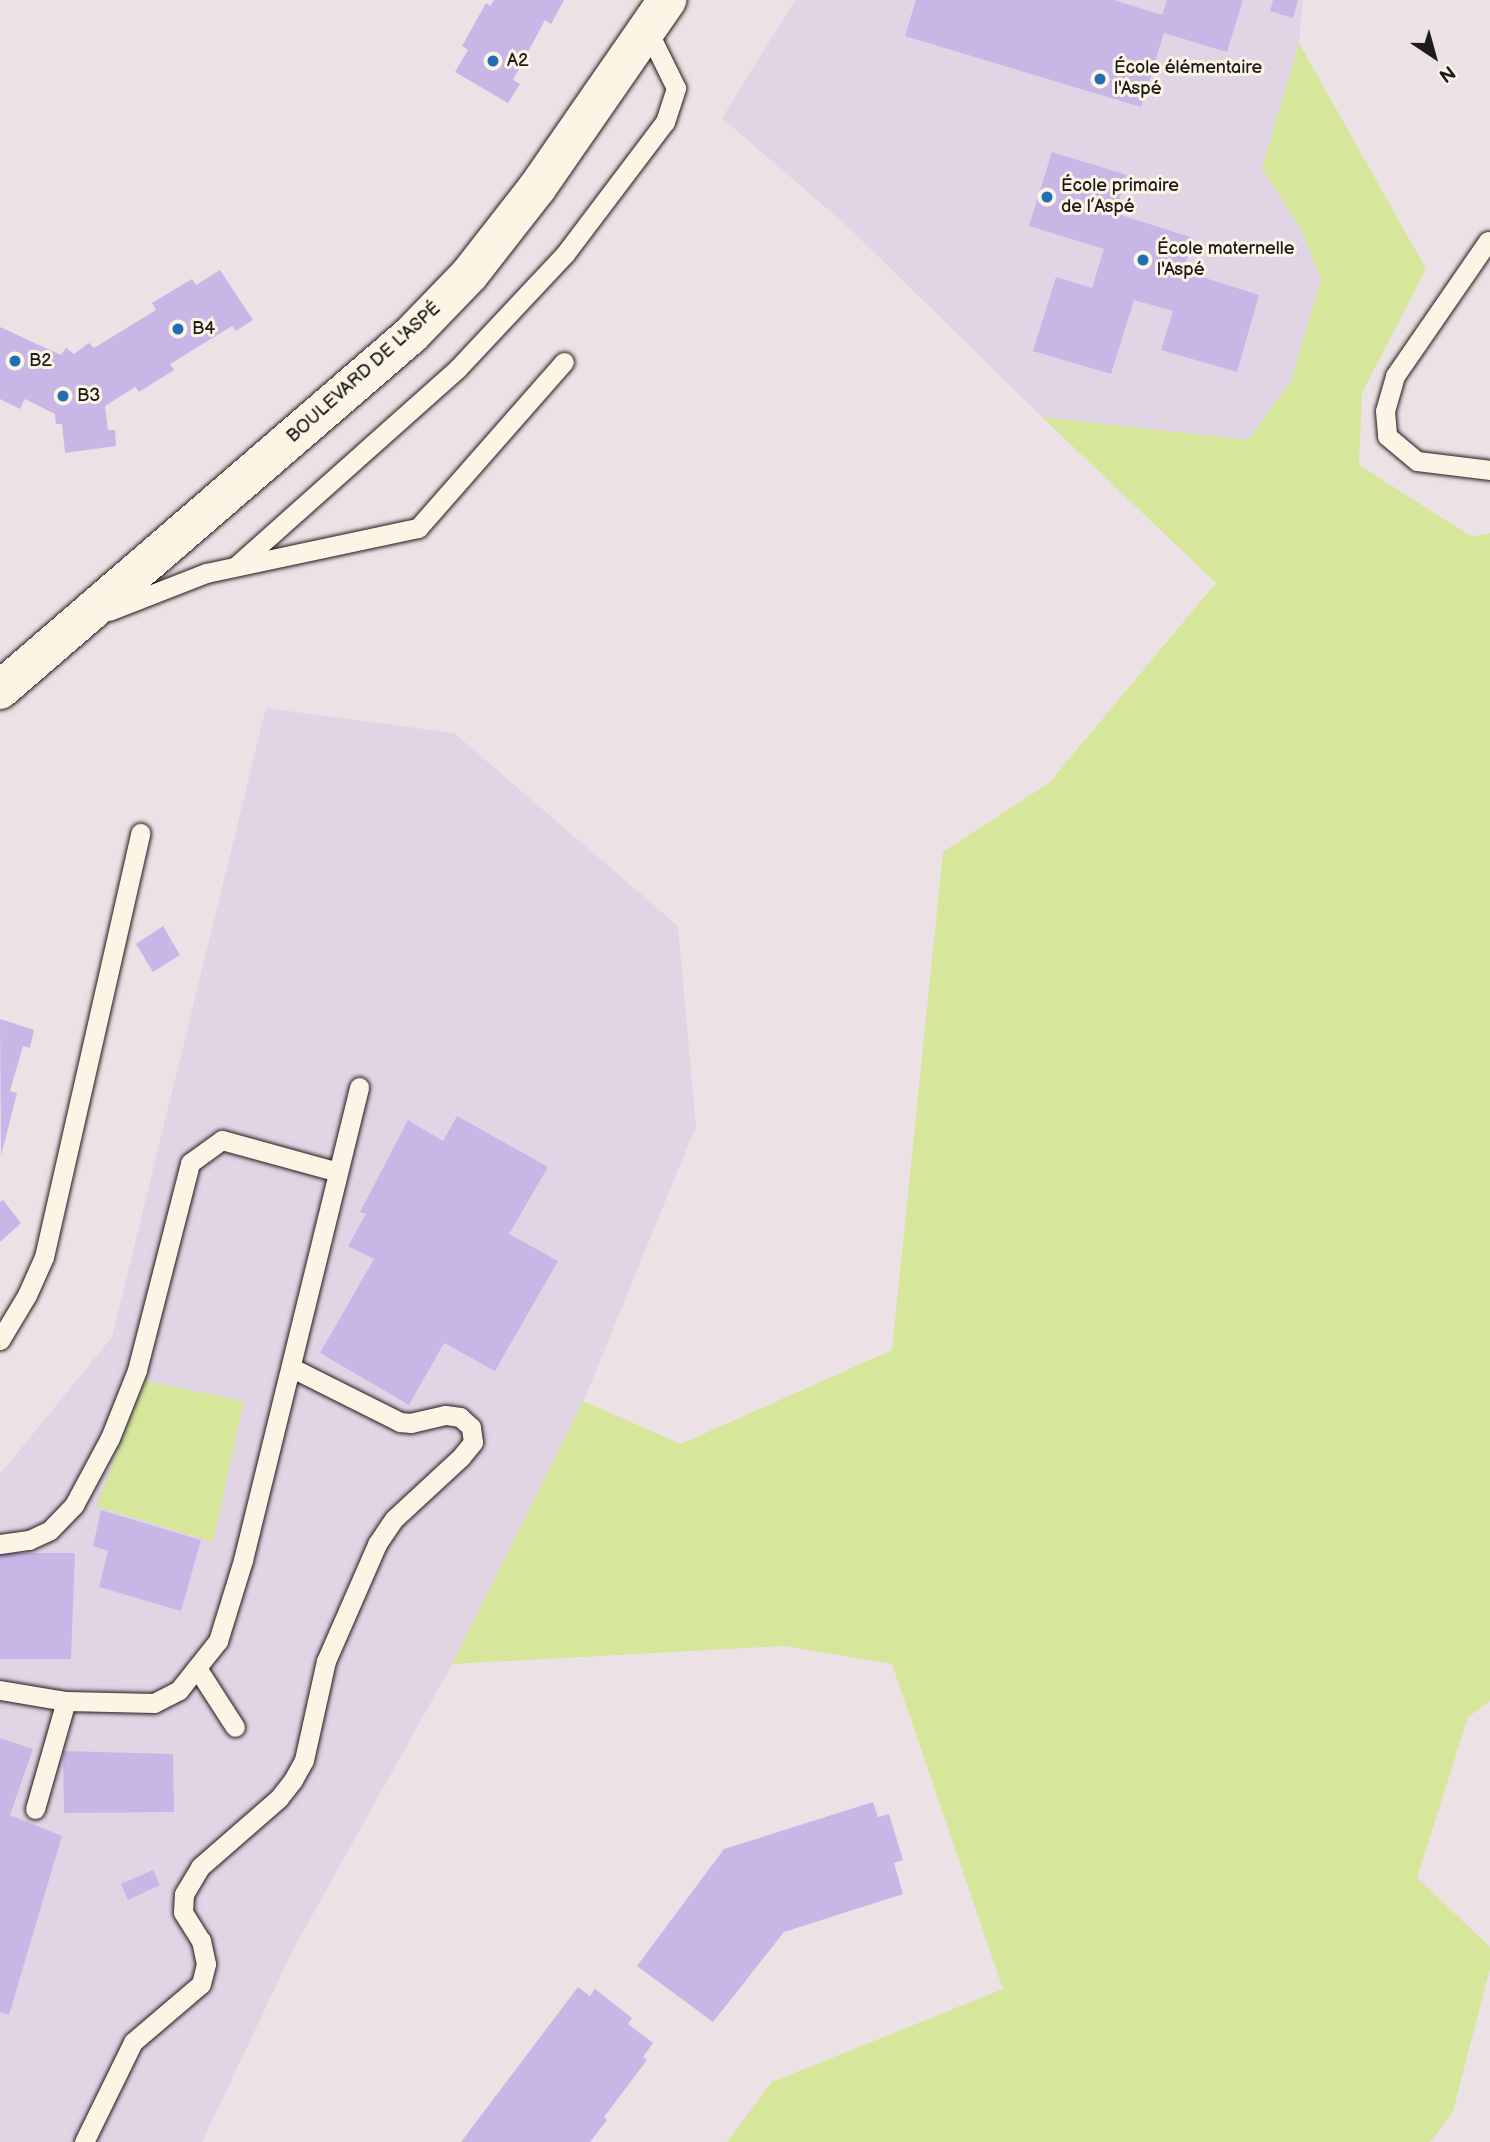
<!DOCTYPE html>
<html>
<head>
<meta charset="utf-8">
<style>
	body { margin:0 }
	#map { position:relative; width:1490px; height:2142px; overflow:hidden; background:#ece2e5; font-family:"Balsamiq Sans",sans-serif }
	div>[style] { position:absolute }
	[style*='--x'] { left:calc(var(--x)*1px); top:calc(var(--y)*1px); width:calc(var(--w)*1px); rotate:calc(var(--a)*1deg) }
	.built>* { inset:0; background:#e1d5e5 }
	.green>* { inset:0; background:#d6e69a }
	.building>* { inset:0; background:#c8b6e6 }
	.roads { filter:drop-shadow(0 0 2px #1c1c1c) drop-shadow(0 0 2px #1c1c1c) }
	.service>* { height:19px; margin:-9.5px; padding:0 9.5px; transform-origin:9.5px; border-radius:9.5px; background:#fcf5e5 }
	.tertiary>* { height:38px; margin:-19px; padding:0 19px; transform-origin:19px; border-radius:19px; background:#fcf5e5 }
	.dots>* { width:19px; height:19px; translate:-50% -50%; box-sizing:border-box; border:4px solid #fcf5e5; border-radius:50% }
	span { translate:-50% -50%; white-space:nowrap; text-align:center; line-height:1.15; -webkit-text-stroke:6px #fcf5e5; paint-order:stroke }
	.poi-label { font-size:18px; color:#1c1c1c }
	.left { translate:0 -50%; text-align:left }
	.street-label { font-size:18px; color:#1c1c1c }
	.north { position:absolute; left:1399px; top:21px; width:70px; height:70px; -webkit-text-stroke:5px #fcf5e5; paint-order:stroke; rotate:144deg; font-size:19px; font-weight:700; line-height:28px; text-align:center; color:#1c1c1c }
	.north::after { content:''; display:block; margin:auto; width:24px; height:32px; background:#1c1c1c; clip-path:polygon(50% 0,100% 100%,50% 72%,0 100%) }
</style>
</head>
<body>
<div id="map">
	<div class="built">
		<i style="clip-path:polygon(795px 0,1303px 0,1299px 43px,1262px 168px,1301px 229px,1321px 280px,1291px 381px,1248px 440px,1042px 417px,847px 226px,722px 118px)"></i>
		<i style="clip-path:polygon(266px 708px,454px 733px,678px 926px,696px 1126px,542px 1503px,294px 1948px,202px 2142px,0 2142px,0 1474px,112px 1337px)"></i>
	</div>
	<div class="green">
		<i style="clip-path:polygon(1299px 43px,1426px 269px,1362px 393px,1359px 465px,1472px 537px,1490px 533px,1490px 1701px,1468px 1717px,1417px 1878px,1490px 1947px,1490px 1968px,1453px 2111px,1430px 2142px,727px 2142px,772px 2082px,1003px 1989px,892px 1664px,784px 1646px,452px 1664px,583px 1401px,681px 1444px,892px 1350px,943px 852px,1049px 783px,1216px 583px,1042px 417px,1248px 440px,1291px 381px,1321px 280px,1301px 229px,1262px 168px)"></i>
		<i style="clip-path:polygon(145px 1381px,244px 1401px,213px 1542px,96px 1506px)"></i>
	</div>
	<div class="building">
		<i style="clip-path:polygon(494px 0,564px 0,551px 24px,545px 20px,513px 80px,520px 84px,508px 103px,455px 72px,468px 50px,462px 46px,486px 3px,490px 6px)"></i>
		<i style="clip-path:polygon(916px 0,1114px 0,1162px 15px,1167px 0,1243px 0,1227px 52px,1164px 33px,1141px 107px,905px 36px)"></i>
		<i style="clip-path:polygon(1273px 0,1298px 0,1293px 18px,1270px 11px)"></i>
		<i style="clip-path:polygon(1052px 152px,1127px 175px,1115px 213px,1193px 238px,1183px 271px,1259px 295px,1237px 372px,1161px 350px,1173px 311px,1134px 300px,1111px 374px,1033px 351px,1056px 277px,1092px 288px,1104px 249px,1029px 226px)"></i>
		<i style="clip-path:polygon(220px 270px,253px 320px,236px 331px,232px 326px,170px 364px,174px 370px,139px 392px,135px 387px,105px 406px,108px 430px,115px 430px,116px 446px,65px 453px,62px 424px,56px 424px,55px 414px,25px 399px,20px 409px,0 399px,0 327px,61px 355px,66px 348px,74px 354px,89px 343px,94px 348px,156px 310px,152px 303px,192px 279px,196px 285px)"></i>
		<i style="clip-path:polygon(163px 926px,180px 955px,153px 972px,136px 944px)"></i>
		<i style="clip-path:polygon(0 1019px,34px 1030px,30px 1048px,23px 1046px,10px 1091px,17px 1093px,1px 1156px)"></i>
		<i style="clip-path:polygon(457px 1116px,548px 1167px,509px 1234px,558px 1261px,495px 1371px,444px 1343px,409px 1405px,320px 1353px,374px 1259px,348px 1246px,366px 1214px,360px 1212px,408px 1120px,443px 1141px)"></i>
		<i style="clip-path:polygon(3px 1200px,21px 1223px,0 1242px,0 1202px)"></i>
		<i style="clip-path:polygon(101px 1510px,201px 1540px,181px 1611px,99px 1587px,108px 1551px,93px 1546px)"></i>
		<i style="clip-path:polygon(0 1553px,75px 1553px,71px 1659px,0 1659px)"></i>
		<i style="clip-path:polygon(0 1738px,33px 1749px,10px 1815px,62px 1836px,9px 2015px,0 2012px)"></i>
		<i style="clip-path:polygon(63px 1751px,173px 1754px,174px 1812px,64px 1813px)"></i>
		<i style="clip-path:polygon(873px 1802px,878px 1817px,889px 1814px,903px 1860px,894px 1863px,903px 1894px,784px 1932px,713px 2022px,637px 1966px,724px 1849px)"></i>
		<i style="clip-path:polygon(153px 1870px,160px 1885px,128px 1900px,121px 1884px)"></i>
		<i style="clip-path:polygon(578px 1987px,590px 1996px,595px 1989px,632px 2018px,628px 2024px,653px 2043px,643px 2057px,647px 2060px,604px 2117px,607px 2120px,590px 2142px,461px 2142px)"></i>
	</div>
	<div class="roads">
		<div class="service">
			<i style="--x:1488;--y:241;--w:164;--a:124.6"></i>
			<i style="--x:1395;--y:376;--w:36;--a:106"></i>
			<i style="--x:1385;--y:411;--w:25;--a:85"></i>
			<i style="--x:1387;--y:436;--w:39;--a:40"></i>
			<i style="--x:1417;--y:461;--w:74;--a:7"></i>
			<i style="--x:236;--y:566;--w:297;--a:-41.7"></i>
			<i style="--x:458;--y:368;--w:156;--a:-46.8"></i>
			<i style="--x:565;--y:254;--w:166;--a:-52.9"></i>
			<i style="--x:665;--y:122;--w:36;--a:-72"></i>
			<i style="--x:676;--y:88;--w:66;--a:-116.2"></i>
			<i style="--x:109;--y:611;--w:104;--a:-21.4"></i>
			<i style="--x:206;--y:573;--w:217;--a:-12"></i>
			<i style="--x:418;--y:528;--w:221;--a:-48.7"></i>
			<i style="--x:0;--y:1340;--w:52;--a:-59"></i>
			<i style="--x:27;--y:1295;--w:42;--a:-65.9"></i>
			<i style="--x:44;--y:1257;--w:435;--a:-77.2"></i>
			<i style="--x:0;--y:1544;--w:29;--a:-8"></i>
			<i style="--x:29;--y:1540;--w:23;--a:-25"></i>
			<i style="--x:50;--y:1530;--w:35;--a:-46"></i>
			<i style="--x:74;--y:1505;--w:76;--a:-61.8"></i>
			<i style="--x:110;--y:1438;--w:73;--a:-68.3"></i>
			<i style="--x:137;--y:1370;--w:214;--a:-75.6"></i>
			<i style="--x:190;--y:1163;--w:39;--a:-36"></i>
			<i style="--x:222;--y:1140;--w:120;--a:15.4"></i>
			<i style="--x:197;--y:1668;--w:70;--a:57.2"></i>
			<i style="--x:0;--y:1690;--w:67;--a:9.5"></i>
			<i style="--x:66;--y:1701;--w:88;--a:1.3"></i>
			<i style="--x:154;--y:1703;--w:28;--a:-27"></i>
			<i style="--x:179;--y:1690;--w:63;--a:-51.5"></i>
			<i style="--x:218;--y:1641;--w:85;--a:-72.8"></i>
			<i style="--x:243;--y:1560;--w:487;--a:-76.2"></i>
			<i style="--x:35;--y:1809;--w:112;--a:-74"></i>
			<i style="--x:84;--y:2142;--w:111;--a:-63.9"></i>
			<i style="--x:133;--y:2042;--w:89;--a:-40.5"></i>
			<i style="--x:201;--y:1984;--w:21;--a:-76"></i>
			<i style="--x:206;--y:1964;--w:24;--a:-102"></i>
			<i style="--x:201;--y:1941;--w:34;--a:-122"></i>
			<i style="--x:183;--y:1912;--w:18;--a:-87"></i>
			<i style="--x:184;--y:1894;--w:31;--a:-59"></i>
			<i style="--x:200;--y:1867;--w:105;--a:-41.1"></i>
			<i style="--x:279;--y:1798;--w:23;--a:-52"></i>
			<i style="--x:293;--y:1780;--w:23;--a:-61"></i>
			<i style="--x:304;--y:1760;--w:101;--a:-77.5"></i>
			<i style="--x:326;--y:1661;--w:128;--a:-66.4"></i>
			<i style="--x:377;--y:1544;--w:30;--a:-56"></i>
			<i style="--x:394;--y:1519;--w:91;--a:-42.8"></i>
			<i style="--x:461;--y:1457;--w:19;--a:-51"></i>
			<i style="--x:473;--y:1442;--w:15;--a:-98"></i>
			<i style="--x:471;--y:1427;--w:15;--a:-138"></i>
			<i style="--x:460;--y:1417;--w:15;--a:-172"></i>
			<i style="--x:445;--y:1415;--w:35;--a:167"></i>
			<i style="--x:411;--y:1423;--w:11;--a:-175"></i>
			<i style="--x:400;--y:1422;--w:121;--a:-153.4"></i>
		</div>
		<div class="tertiary">
			<i style="--x:0;--y:690;--w:543;--a:-40.82"></i>
			<i style="--x:411;--y:335;--w:83;--a:-46"></i>
			<i style="--x:469;--y:275;--w:110;--a:-52"></i>
			<i style="--x:537;--y:188;--w:229;--a:-55.3"></i>
		</div>
	</div>
	<div class="dots">
		<i style="left:493px;top:61px;background:#1f6fb2"></i>
		<i style="left:1100px;top:79px;background:#1f6fb2"></i>
		<i style="left:1047px;top:197px;background:#1f6fb2"></i>
		<i style="left:1143px;top:260px;background:#1f6fb2"></i>
		<i style="left:178px;top:329px;background:#1f6fb2"></i>
		<i style="left:15px;top:361px;background:#1f6fb2"></i>
		<i style="left:63px;top:396px;background:#1f6fb2"></i>
	</div>
	<div class="poi-label">
		<span class="left" style="left:507px;top:61px">A2</span>
		<span class="left" style="left:1114px;top:79px">École élémentaire<br>l'Aspé</span>
		<span class="left" style="left:1061px;top:197px">École primaire<br>de l’Aspé</span>
		<span class="left" style="left:1157px;top:260px">École maternelle<br>l'Aspé</span>
		<span class="left" style="left:192px;top:329px">B4</span>
		<span class="left" style="left:29px;top:361px">B2</span>
		<span class="left" style="left:77px;top:396px">B3</span>
	</div>
	<div class="street-label">
		<span style="left:364px;top:373px;rotate:-42deg">BOULEVARD DE L'ASPÉ</span>
	</div>
	<div class="north">N</div>
</div>
</body>
</html>
